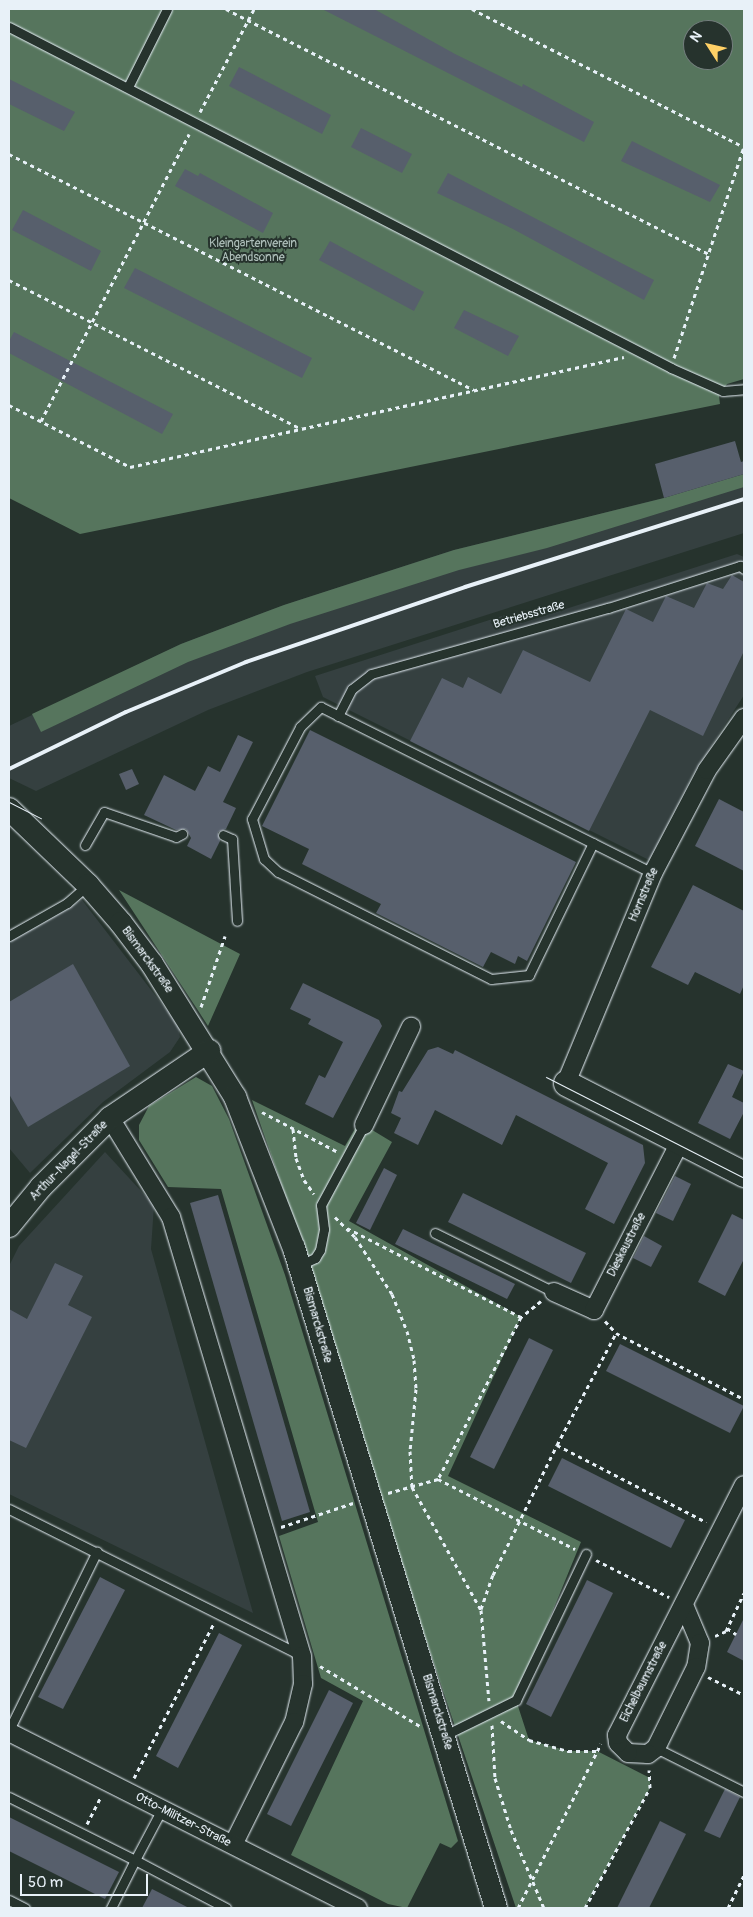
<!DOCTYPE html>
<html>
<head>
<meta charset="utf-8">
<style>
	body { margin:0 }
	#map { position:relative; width:753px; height:1917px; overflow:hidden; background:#26332d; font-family:Pangolin,sans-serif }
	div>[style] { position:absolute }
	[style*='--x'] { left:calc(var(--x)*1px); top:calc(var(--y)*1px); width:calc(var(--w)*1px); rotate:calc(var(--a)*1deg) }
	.built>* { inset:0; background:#354040 }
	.green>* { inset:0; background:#56755d }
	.building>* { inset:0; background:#575f6c }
	.path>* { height:3px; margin-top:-1.5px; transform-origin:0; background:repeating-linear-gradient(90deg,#e8f1f8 0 4px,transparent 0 8px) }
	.roads { filter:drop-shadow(0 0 1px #e8f1f8) drop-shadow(0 0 1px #e8f1f8) }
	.service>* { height:9px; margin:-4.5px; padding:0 4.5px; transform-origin:4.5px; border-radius:4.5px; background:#26332d }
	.minor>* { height:18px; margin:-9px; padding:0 9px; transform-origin:9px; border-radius:9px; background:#26332d }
	.tertiary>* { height:22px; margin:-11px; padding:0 11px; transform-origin:11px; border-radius:11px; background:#26332d }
	.secondary>* { height:25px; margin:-12.5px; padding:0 12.5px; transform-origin:12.5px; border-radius:12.5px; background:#26332d }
	.tram>* { height:1px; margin:-0.5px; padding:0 0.5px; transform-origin:0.5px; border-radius:0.5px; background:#e8f1f8 }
	.rail>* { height:4px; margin:-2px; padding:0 2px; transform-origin:2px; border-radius:2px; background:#e8f1f8 }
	span { translate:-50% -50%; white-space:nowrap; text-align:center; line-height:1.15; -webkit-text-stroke:4px #26332d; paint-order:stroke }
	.park-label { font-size:12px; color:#aebfba }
	.street-label { font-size:12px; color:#e8f1f8 }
	.frame { position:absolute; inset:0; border:10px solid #e8f1f8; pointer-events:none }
	.north { position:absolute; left:683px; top:20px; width:50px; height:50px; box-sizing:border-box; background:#26332d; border:1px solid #747f7e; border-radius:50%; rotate:305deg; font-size:14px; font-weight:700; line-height:20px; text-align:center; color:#e8f1f8 }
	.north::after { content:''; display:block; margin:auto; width:18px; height:22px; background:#ffd166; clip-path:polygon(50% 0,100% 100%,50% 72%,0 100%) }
	.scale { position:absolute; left:20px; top:1874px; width:128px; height:22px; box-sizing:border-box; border:2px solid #e8f1f8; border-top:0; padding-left:6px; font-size:15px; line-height:18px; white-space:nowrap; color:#e8f1f8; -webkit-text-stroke:4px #26332d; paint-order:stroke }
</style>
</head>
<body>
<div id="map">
	<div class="built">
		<i style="clip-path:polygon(744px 474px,744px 533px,307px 672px,208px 710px,36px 791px,9px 778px,9px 726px,181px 644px,284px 605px,454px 550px,664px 498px)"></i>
		<i style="clip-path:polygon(737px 554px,744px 557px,744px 695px,692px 776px,649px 860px,323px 697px,315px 676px,505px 615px,522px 623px)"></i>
		<i style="clip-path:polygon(82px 900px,178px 1025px,180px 1037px,170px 1052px,103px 1102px,30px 1173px,9px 1148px,9px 941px)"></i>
		<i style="clip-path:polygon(105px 1152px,154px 1205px,151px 1249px,253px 1613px,9px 1494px,9px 1266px,19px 1246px)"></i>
	</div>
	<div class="green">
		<i style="clip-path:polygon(evenodd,9px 9px,744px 9px,744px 379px,727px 384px,719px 396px,720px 404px,80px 534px,9px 498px,9px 9px,693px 30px,723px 30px,723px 60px,693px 60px,693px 30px)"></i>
		<i style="clip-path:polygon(744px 474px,744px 487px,547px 548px,459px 570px,290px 624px,188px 662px,41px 732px,32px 714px,181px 644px,284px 605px,454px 550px,664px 498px)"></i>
		<i style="clip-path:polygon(119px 890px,240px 954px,208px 1026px,199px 1012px)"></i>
		<i style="clip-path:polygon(196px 1077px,212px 1086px,229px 1119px,285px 1275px,458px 1841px,451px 1848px,440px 1843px,407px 1908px,388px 1904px,291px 1855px,363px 1701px,321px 1678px,279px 1536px,318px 1522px,221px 1189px,168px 1187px,139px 1140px,139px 1125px,149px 1106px)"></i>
		<i style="clip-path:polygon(252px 1100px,345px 1146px,359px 1122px,392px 1142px,349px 1221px,521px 1317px,448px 1476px,581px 1542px,516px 1700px,529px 1740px,568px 1751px,597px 1751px,650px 1778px,650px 1788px,585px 1908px,516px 1908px,377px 1494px,300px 1238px)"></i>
	</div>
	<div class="building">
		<i style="clip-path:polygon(322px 9px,374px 9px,455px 54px,522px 87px,523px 84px,594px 122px,584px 142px)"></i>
		<i style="clip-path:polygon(239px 67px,331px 115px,322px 134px,229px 86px)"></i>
		<i style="clip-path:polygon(9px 79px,75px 112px,64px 131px,9px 104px)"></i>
		<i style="clip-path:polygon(361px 128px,412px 154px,402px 173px,351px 147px)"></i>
		<i style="clip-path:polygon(632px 141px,720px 185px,710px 202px,621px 161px)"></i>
		<i style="clip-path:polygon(185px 169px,198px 176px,200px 173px,273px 213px,263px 233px,175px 186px)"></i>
		<i style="clip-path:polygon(448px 173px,654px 280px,644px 300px,513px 229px,437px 193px)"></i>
		<i style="clip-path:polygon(23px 210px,101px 251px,91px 271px,12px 230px)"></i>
		<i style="clip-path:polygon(330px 241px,424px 292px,414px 311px,319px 260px)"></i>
		<i style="clip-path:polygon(135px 268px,312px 358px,302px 378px,124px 288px)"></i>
		<i style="clip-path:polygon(464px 310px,519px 336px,508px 356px,454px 328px)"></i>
		<i style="clip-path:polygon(14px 332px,173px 414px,162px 434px,9px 353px,9px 341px)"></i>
		<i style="clip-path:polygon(735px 441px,741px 462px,744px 461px,744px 474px,664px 498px,655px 464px)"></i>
		<i style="clip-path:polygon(732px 575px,744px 582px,744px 651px,703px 736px,650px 710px,589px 831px,410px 741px,442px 678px,463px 688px,468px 677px,501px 694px,523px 650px,590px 682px,626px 609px,653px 622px,666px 596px,694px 608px,707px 583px,723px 589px)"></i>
		<i style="clip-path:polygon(310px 730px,576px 862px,527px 961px,518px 956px,515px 964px,491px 952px,483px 967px,376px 913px,381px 904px,302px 864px,309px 849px,262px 826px)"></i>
		<i style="clip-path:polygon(238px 735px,253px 742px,223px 802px,236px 808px,226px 829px,218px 832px,220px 841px,211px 859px,187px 846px,191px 838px,186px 829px,176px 830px,144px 815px,164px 775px,195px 791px,208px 766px,220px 772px)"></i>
		<i style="clip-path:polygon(132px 769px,139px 784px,126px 790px,119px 774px)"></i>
		<i style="clip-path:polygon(719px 799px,744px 812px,744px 871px,695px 846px)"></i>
		<i style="clip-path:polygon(693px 885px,744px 911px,744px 985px,740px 994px,695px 972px,688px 985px,651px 967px)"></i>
		<i style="clip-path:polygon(73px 964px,130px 1066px,28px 1127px,9px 1094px,9px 1002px)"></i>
		<i style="clip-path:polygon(303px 983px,379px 1020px,382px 1026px,333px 1118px,305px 1104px,319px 1075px,325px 1078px,343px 1042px,308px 1024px,311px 1019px,290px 1009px)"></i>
		<i style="clip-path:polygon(438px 1047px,453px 1054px,455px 1050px,643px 1145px,645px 1163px,614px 1224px,585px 1209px,608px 1163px,516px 1115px,502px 1145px,435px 1110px,418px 1145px,394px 1133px,401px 1118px,391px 1113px,399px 1091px,402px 1092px,428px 1050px)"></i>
		<i style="clip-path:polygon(728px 1064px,744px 1071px,732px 1097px,744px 1103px,744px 1112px,730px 1139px,698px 1123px)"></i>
		<i style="clip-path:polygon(384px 1168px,397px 1175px,370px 1230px,356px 1223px)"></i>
		<i style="clip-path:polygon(675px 1176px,691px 1184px,673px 1221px,656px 1213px)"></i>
		<i style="clip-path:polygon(463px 1193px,586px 1253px,571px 1283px,448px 1222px)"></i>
		<i style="clip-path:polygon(218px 1195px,310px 1512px,282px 1521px,190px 1203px)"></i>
		<i style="clip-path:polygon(732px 1214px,744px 1220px,744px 1259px,725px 1296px,698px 1282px)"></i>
		<i style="clip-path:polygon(403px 1229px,515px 1284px,507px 1299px,395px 1244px)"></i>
		<i style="clip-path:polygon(644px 1236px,662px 1246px,651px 1267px,633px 1258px)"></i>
		<i style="clip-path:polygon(55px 1263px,83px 1276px,68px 1305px,92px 1317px,26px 1448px,9px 1440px,9px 1309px,27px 1319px)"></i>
		<i style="clip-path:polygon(529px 1338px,553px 1350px,494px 1469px,470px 1457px)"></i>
		<i style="clip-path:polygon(620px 1344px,744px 1406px,730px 1433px,606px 1371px)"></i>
		<i style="clip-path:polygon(562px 1458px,685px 1520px,671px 1548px,548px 1486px)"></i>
		<i style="clip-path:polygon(100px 1577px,125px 1590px,63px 1709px,38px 1697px)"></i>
		<i style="clip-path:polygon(587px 1580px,613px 1593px,551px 1717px,526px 1704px)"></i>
		<i style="clip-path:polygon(744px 1618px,744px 1661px,727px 1652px)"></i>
		<i style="clip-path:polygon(219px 1633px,242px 1645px,178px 1768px,156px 1756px)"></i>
		<i style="clip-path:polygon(329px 1690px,353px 1703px,291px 1826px,267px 1814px)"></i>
		<i style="clip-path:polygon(725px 1789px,740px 1797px,720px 1838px,704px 1831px)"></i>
		<i style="clip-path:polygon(9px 1817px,119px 1872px,105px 1899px,9px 1851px)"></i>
		<i style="clip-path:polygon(660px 1821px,686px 1834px,649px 1908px,617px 1908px)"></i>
		<i style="clip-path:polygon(152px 1889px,160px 1893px,189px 1908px,142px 1908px)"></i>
	</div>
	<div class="path">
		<i style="--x:226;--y:9;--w:542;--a:26.9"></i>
		<i style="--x:472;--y:9;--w:305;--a:26.9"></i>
		<i style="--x:200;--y:112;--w:116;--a:-62.3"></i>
		<i style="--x:9;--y:154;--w:521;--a:26.91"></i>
		<i style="--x:9;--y:280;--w:326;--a:27"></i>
		<i style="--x:674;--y:358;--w:223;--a:-71.7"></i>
		<i style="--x:9;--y:405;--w:136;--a:27.1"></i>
		<i style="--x:130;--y:467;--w:506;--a:-12.55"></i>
		<i style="--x:41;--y:421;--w:323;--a:-62.7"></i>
		<i style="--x:201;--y:1007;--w:75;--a:-71.3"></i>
		<i style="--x:262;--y:1112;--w:84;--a:27.8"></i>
		<i style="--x:293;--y:1129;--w:29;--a:84"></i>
		<i style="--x:296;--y:1158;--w:23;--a:70"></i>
		<i style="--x:304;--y:1180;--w:17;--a:54"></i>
		<i style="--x:335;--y:1217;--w:28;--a:45"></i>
		<i style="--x:355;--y:1237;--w:68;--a:57"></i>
		<i style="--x:392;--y:1294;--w:40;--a:68"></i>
		<i style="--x:407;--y:1331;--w:30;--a:76"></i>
		<i style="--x:414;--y:1360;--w:29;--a:86"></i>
		<i style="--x:416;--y:1389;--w:62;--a:95.5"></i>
		<i style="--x:410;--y:1451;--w:36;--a:87"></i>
		<i style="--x:412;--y:1487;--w:141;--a:60.7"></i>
		<i style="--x:481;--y:1610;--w:91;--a:85"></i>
		<i style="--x:347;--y:1228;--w:195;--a:27.1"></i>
		<i style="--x:541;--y:1301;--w:26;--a:141"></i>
		<i style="--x:521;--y:1317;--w:182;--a:117.1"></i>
		<i style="--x:438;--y:1479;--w:154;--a:27.1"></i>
		<i style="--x:605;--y:1321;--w:16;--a:47"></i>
		<i style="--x:616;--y:1333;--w:144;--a:27.3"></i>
		<i style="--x:557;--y:1445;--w:127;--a:-62.2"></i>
		<i style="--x:388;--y:1493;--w:52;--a:-15.6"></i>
		<i style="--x:281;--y:1527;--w:76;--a:-18.4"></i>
		<i style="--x:596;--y:1560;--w:82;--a:26.9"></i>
		<i style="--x:481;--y:1609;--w:36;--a:-71"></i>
		<i style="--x:493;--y:1575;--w:145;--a:-63.8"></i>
		<i style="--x:557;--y:1445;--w:168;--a:27.3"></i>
		<i style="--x:727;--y:1628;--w:11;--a:34"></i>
		<i style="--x:715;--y:1636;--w:12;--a:-24"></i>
		<i style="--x:726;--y:1631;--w:42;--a:-64.7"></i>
		<i style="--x:320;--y:1666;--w:117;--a:31"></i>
		<i style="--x:708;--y:1677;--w:40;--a:26.6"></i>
		<i style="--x:501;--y:1721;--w:34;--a:34"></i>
		<i style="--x:529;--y:1740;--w:41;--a:15.8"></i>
		<i style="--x:568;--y:1751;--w:29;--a:0"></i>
		<i style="--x:492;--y:1725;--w:53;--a:86.8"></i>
		<i style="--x:495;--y:1778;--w:54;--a:72.9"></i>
		<i style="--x:511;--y:1830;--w:85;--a:67.1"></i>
		<i style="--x:134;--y:1778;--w:174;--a:-62.7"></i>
		<i style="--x:87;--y:1824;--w:31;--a:-63"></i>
		<i style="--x:518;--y:1908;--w:184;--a:-63.2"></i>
		<i style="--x:585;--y:1908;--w:136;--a:-61.6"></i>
		<i style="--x:650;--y:1788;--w:18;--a:-93"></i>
		<i style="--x:728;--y:1908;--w:37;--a:-64"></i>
	</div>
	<div class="roads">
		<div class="service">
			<i style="--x:9;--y:27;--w:745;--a:27.25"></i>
			<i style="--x:671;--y:368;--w:57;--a:23.9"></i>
			<i style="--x:723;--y:391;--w:21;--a:-5"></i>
			<i style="--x:128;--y:87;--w:87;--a:-63.4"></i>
			<i style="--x:338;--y:716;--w:30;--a:-63"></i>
			<i style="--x:352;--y:689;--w:24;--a:-38"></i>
			<i style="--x:371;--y:674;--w:246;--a:-15.6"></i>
			<i style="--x:608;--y:608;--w:139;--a:-17.7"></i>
			<i style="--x:740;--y:566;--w:5;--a:37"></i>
			<i style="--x:223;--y:835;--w:10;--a:24"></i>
			<i style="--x:232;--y:839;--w:82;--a:86.5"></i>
			<i style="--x:593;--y:843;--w:147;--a:115.9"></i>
			<i style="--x:529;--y:975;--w:38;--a:174"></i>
			<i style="--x:491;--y:979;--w:238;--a:-153.3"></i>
			<i style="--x:278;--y:872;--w:19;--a:-137"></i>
			<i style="--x:264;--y:859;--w:42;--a:-106.7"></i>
			<i style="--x:252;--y:819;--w:104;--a:-62.4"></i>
			<i style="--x:300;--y:727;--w:29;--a:-44"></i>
			<i style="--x:321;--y:707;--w:371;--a:26.6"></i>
			<i style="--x:85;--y:845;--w:38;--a:-60"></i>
			<i style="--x:104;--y:812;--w:76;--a:19.1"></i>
			<i style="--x:176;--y:837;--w:7;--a:-27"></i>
			<i style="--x:9;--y:936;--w:67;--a:-29.6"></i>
			<i style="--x:67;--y:903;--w:28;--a:-41"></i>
			<i style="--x:435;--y:1233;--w:133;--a:26.4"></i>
			<i style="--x:300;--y:1265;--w:17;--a:-25"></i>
			<i style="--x:315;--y:1258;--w:9;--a:-58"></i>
			<i style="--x:320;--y:1250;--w:21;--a:-79"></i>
			<i style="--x:324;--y:1229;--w:24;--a:-97"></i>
			<i style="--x:321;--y:1205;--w:91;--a:-61.7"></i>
			<i style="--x:9;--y:1509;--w:328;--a:26.6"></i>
			<i style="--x:9;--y:1730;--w:199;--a:-63.8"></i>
			<i style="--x:445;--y:1735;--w:79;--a:-26.2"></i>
			<i style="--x:516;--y:1700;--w:162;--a:-64.4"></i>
			<i style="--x:656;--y:1748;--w:98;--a:26.6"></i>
			<i style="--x:9;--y:1797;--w:141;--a:26.6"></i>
			<i style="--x:135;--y:1860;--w:54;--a:116.6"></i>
			<i style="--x:162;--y:1809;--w:58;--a:117.9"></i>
			<i style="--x:135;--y:1860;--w:103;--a:27.8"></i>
			<i style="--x:9;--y:1900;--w:18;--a:27"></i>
		</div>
		<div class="minor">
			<i style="--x:566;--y:1083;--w:227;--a:-67.5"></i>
			<i style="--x:653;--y:873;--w:116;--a:-62.3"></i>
			<i style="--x:707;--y:770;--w:64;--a:-54.6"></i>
			<i style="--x:110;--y:1118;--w:116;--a:58.4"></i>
			<i style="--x:171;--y:1217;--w:458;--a:73.4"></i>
			<i style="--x:302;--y:1656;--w:28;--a:88"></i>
			<i style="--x:303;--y:1684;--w:39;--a:103"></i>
			<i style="--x:294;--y:1722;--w:137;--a:116.4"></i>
			<i style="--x:364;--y:1125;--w:109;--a:-64.4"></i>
			<i style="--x:554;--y:1292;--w:44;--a:24.2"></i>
			<i style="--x:594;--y:1310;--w:189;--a:-62.9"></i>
			<i style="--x:684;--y:1605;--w:41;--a:67.2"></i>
			<i style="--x:700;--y:1643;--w:24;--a:99"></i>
			<i style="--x:696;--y:1667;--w:90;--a:116.3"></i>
			<i style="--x:656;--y:1748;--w:10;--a:143"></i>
			<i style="--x:648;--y:1754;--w:20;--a:-177"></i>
			<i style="--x:628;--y:1753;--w:14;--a:-135"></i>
			<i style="--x:618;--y:1743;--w:8;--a:-97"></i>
			<i style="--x:617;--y:1735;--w:280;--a:-63.1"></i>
			<i style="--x:9;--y:1732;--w:391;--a:26.8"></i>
		</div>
		<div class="tertiary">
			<i style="--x:9;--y:809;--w:110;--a:43.9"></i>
			<i style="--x:88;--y:885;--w:50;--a:49"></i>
			<i style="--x:121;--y:923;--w:51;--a:52.9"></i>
			<i style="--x:152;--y:964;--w:157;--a:58"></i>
			<i style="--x:235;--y:1097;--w:162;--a:68.7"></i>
			<i style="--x:294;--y:1248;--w:690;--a:72.98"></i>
			<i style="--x:9;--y:1226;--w:50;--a:-50.6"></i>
			<i style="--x:41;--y:1187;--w:98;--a:-45"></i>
			<i style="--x:110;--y:1118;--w:120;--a:-34.1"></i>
		</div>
		<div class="secondary">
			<i style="--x:566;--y:1083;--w:200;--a:27.1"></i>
		</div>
	</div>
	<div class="tram">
		<i style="--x:9;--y:802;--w:36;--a:27"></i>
		<i style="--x:546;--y:1077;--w:222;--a:27"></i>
	</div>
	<div class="rail">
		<i style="--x:9;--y:769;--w:130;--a:-26"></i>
		<i style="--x:126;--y:712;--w:130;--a:-22.6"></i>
		<i style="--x:246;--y:662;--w:231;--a:-18.9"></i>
		<i style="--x:465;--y:587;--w:293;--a:-17.5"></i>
	</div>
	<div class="park-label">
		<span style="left:253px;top:251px">Kleingartenverein<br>Abendsonne</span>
	</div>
	<div class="street-label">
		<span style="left:529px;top:615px;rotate:-16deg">Betriebsstraße</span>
		<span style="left:644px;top:895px;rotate:-67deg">Hornstraße</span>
		<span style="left:147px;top:960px;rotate:54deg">Bismarckstraße</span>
		<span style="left:69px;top:1161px;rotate:-46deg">Arthur-Nagel-Straße</span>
		<span style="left:627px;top:1245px;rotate:-63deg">Dieskaustraße</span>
		<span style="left:317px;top:1325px;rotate:74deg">Bismarckstraße</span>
		<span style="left:644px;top:1682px;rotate:-63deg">Eichelbaumstraße</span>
		<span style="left:437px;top:1712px;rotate:73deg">Bismarckstraße</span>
		<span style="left:183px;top:1820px;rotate:27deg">Otto-Militzer-Straße</span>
	</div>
	<div class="frame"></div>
	<div class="north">N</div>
	<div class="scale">50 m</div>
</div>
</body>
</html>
